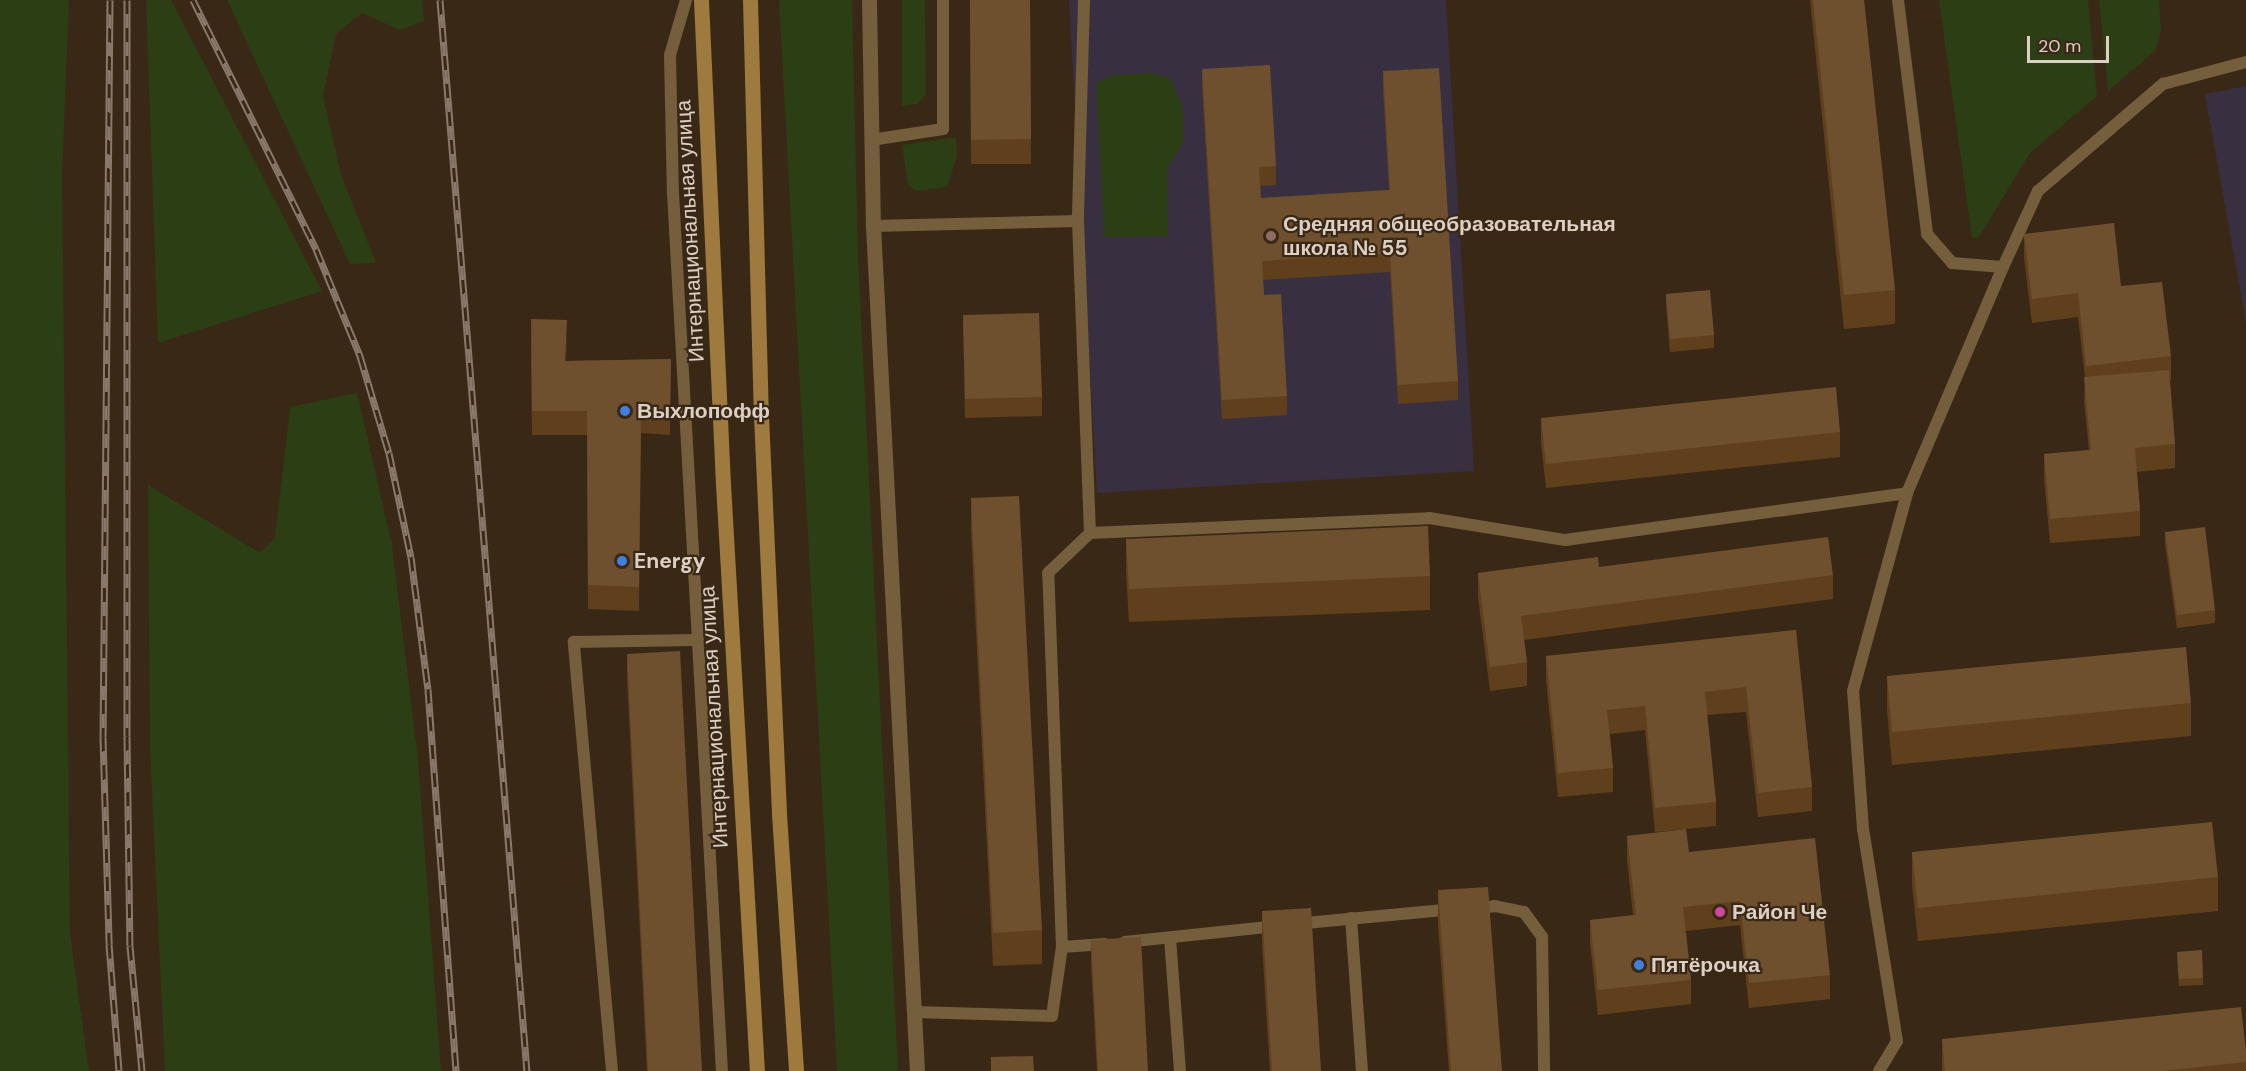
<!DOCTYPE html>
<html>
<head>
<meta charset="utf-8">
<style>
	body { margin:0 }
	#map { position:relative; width:2246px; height:1071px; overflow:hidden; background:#3a2816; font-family:"DM Sans",sans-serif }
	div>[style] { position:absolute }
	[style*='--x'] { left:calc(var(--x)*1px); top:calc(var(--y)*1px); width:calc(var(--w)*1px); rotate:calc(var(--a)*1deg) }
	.education>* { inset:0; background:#383040 }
	.green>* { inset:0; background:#2c3e13 }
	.lane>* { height:12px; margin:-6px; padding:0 6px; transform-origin:6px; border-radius:6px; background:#755e3b }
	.street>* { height:15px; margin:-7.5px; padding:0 7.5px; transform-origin:7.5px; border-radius:7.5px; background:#755e3b }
	.secondary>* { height:15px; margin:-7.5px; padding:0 7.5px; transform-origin:7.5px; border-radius:7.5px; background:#9e7a3f }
	.rail>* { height:7px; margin-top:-3.5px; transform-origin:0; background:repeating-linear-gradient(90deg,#3a2816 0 14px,#88796b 0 28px); box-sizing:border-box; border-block:2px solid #88796b }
	.wall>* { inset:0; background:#60401c }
	.shaded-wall>* { inset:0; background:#4b3012 }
	.building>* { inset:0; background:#6e4f2e }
	.dots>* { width:16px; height:16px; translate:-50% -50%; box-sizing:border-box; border:3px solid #3a2816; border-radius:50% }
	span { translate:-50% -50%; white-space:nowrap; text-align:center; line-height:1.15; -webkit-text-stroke:4.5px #3a2816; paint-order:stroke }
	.poi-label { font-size:21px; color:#dcd0c5; font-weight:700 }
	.left { translate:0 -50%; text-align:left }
	.street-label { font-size:21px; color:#dcd0c5 }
	.scale { position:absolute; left:2027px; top:36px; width:82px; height:27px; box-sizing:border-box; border:3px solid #dcd0c5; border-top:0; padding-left:8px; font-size:18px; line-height:21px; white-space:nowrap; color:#dcd0c5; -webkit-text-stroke:4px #3a2816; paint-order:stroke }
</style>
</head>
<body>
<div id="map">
	<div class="education">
		<i style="clip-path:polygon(1069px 0,1446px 0,1474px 471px,1097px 493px)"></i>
		<i style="clip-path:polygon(2246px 86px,2246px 323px,2205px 94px)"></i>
	</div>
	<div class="green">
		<i style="clip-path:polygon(0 0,69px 0,62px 176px,70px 934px,89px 1071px,0 1071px)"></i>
		<i style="clip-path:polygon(146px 0,171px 0,322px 291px,158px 343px)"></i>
		<i style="clip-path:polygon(227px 0,422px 0,424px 21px,400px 30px,362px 13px,336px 34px,323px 96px,341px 175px,376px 263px,350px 264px)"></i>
		<i style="clip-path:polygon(779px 0,852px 0,858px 256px,898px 1071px,837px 1071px)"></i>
		<i style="clip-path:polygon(902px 0,925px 0,926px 94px,918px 104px,902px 106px)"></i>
		<i style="clip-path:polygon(1939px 0,2088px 0,2097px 96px,2030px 153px,1979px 237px,1972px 238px)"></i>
		<i style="clip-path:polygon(2099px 0,2159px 0,2161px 32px,2155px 51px,2108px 91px)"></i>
		<i style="clip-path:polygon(1151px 73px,1170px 78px,1183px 107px,1183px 143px,1167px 168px,1168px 236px,1104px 237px,1096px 83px,1113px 75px)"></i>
		<i style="clip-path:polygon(956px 137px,957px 156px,947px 187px,917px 191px,908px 186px,902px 145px)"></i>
		<i style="clip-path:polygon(357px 393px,392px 545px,418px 760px,441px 1071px,165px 1071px,150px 750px,148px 485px,260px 553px,275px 538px,290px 407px)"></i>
	</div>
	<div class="lane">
		<i style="--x:686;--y:0;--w:57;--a:106.2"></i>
		<i style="--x:670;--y:55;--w:138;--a:88.8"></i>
		<i style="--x:673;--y:193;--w:879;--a:86.81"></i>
		<i style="--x:1084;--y:0;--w:221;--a:91.6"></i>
		<i style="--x:1078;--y:221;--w:312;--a:87.8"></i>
		<i style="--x:1898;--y:0;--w:236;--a:82.9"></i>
		<i style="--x:1927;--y:234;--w:38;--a:49"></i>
		<i style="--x:1952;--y:263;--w:51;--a:4.5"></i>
		<i style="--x:2003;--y:267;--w:84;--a:-65.3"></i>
		<i style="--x:2038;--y:191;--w:165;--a:-40.6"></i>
		<i style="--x:2163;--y:84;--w:86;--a:-14.8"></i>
		<i style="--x:871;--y:140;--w:73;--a:-8.7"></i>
		<i style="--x:943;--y:129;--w:129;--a:-90"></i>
		<i style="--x:873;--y:226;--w:205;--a:-1.4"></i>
		<i style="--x:1474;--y:908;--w:21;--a:-5"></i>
		<i style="--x:1495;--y:906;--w:30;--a:12"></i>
		<i style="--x:1524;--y:912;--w:31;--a:54"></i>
		<i style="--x:1542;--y:937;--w:134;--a:89.1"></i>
		<i style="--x:1351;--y:918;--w:153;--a:85.9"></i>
		<i style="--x:1295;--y:924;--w:160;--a:-5.4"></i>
		<i style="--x:1170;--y:938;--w:133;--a:85.7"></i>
		<i style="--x:1125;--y:942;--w:154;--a:-6"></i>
		<i style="--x:1062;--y:947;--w:43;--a:-4"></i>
		<i style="--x:914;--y:1012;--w:138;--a:1.7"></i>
		<i style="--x:1052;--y:1016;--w:70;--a:-81.8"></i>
		<i style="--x:1062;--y:947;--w:374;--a:-92.1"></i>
		<i style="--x:1048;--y:573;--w:58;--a:-43.6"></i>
		<i style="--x:1090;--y:533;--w:339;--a:-2.5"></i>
		<i style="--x:1429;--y:518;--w:138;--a:9.2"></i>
		<i style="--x:1565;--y:540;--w:345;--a:-7.8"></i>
		<i style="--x:612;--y:1071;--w:431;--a:-95.1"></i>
		<i style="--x:574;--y:642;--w:121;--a:-0.9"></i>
		<i style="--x:1879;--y:1071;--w:35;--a:-59"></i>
		<i style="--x:1897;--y:1041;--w:215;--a:-99.1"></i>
		<i style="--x:1863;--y:829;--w:138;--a:-94.1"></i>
		<i style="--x:1853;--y:691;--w:205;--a:-74.7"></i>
		<i style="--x:1907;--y:493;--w:246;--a:-67"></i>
	</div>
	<div class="street">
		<i style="--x:869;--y:0;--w:226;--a:89"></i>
		<i style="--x:873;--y:226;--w:846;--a:87.02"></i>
	</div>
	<div class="secondary">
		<i style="--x:701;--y:0;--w:484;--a:87.4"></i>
		<i style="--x:723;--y:484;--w:588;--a:86.69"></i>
		<i style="--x:750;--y:0;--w:416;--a:88.5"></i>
		<i style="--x:761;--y:416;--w:398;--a:87.4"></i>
		<i style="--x:779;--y:814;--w:258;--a:86.2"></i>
	</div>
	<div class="rail">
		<i style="--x:110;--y:0;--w:737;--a:90.54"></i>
		<i style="--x:103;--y:737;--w:207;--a:88.3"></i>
		<i style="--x:109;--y:944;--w:127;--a:85.5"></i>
		<i style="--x:127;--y:0;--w:736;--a:90"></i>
		<i style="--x:127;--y:736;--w:210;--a:89.2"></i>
		<i style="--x:130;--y:946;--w:126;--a:84.5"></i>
		<i style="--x:193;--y:0;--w:278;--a:63.7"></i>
		<i style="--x:316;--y:249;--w:116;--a:67.6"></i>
		<i style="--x:360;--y:356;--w:101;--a:73.4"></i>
		<i style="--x:389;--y:453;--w:106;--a:78.1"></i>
		<i style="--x:411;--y:557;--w:133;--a:82.7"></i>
		<i style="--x:428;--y:689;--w:383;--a:85.8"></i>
		<i style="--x:440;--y:0;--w:1075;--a:85.36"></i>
	</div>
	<div class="wall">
		<i style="clip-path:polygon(970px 0,1030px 0,1031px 164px,971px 164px)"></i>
		<i style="clip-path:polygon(1810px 0,1864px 0,1895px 290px,1895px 324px,1844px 329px)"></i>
		<i style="clip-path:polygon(1202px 69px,1276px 166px,1276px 185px,1260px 186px,1261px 198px,1389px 190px,1383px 90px,1383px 71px,1458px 381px,1458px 400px,1398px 404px,1390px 272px,1263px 280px,1264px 295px,1287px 396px,1287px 415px,1222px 419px,1202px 88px)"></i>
		<i style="clip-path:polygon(2024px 234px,2121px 286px,2171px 356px,2171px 380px,2170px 380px,2175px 444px,2175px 468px,2137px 472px,2140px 511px,2140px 536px,2050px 543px,2044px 478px,2044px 454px,2089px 450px,2084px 401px,2085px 377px,2078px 317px,2032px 323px,2024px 258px)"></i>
		<i style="clip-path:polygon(1666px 294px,1714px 335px,1714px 348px,1670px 352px,1666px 306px)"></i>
		<i style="clip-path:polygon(963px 315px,1042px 397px,1042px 416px,965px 418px)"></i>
		<i style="clip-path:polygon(531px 343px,567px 344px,566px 361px,671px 359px,670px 435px,641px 433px,639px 611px,588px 609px,587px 435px,532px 435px)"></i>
		<i style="clip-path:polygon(1541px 418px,1840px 432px,1840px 457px,1546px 488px,1541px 443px)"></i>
		<i style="clip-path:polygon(971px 498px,1042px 930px,1042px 964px,993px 966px,971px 532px)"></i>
		<i style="clip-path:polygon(2165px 532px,2215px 610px,2215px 623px,2177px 628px,2165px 544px)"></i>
		<i style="clip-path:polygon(1126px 539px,1430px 576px,1430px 610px,1129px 622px,1126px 572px)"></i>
		<i style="clip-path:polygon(1599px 567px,1833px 575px,1833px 599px,1524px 640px,1527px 662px,1527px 686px,1490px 691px,1478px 597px,1478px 573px)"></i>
		<i style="clip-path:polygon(1796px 630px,1812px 787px,1812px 811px,1758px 817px,1746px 712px,1707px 715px,1716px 802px,1716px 826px,1655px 832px,1645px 730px,1610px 734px,1613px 768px,1613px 792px,1558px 797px,1546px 680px,1546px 656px)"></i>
		<i style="clip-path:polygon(627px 654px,702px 1071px,647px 1071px,627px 678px)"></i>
		<i style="clip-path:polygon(1887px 676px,2191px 703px,2191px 736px,1892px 765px,1887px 710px)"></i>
		<i style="clip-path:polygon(1627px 836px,1689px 852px,1830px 975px,1830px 999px,1749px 1008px,1740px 925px,1686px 931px,1691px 980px,1691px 1004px,1598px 1015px,1590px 944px,1590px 920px,1633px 915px,1627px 860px)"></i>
		<i style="clip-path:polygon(1912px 852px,2218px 877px,2218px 911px,1918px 941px,1912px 885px)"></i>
		<i style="clip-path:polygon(1438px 890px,1502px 1071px,1449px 1071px,1438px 924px)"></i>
		<i style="clip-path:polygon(1262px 911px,1321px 1071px,1270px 1071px,1262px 944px)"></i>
		<i style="clip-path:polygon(1091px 940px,1148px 1071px,1097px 1071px,1091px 964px)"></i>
		<i style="clip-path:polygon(2177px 958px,2203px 978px,2203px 985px,2179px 986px)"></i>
		<i style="clip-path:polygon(1942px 1039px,2246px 1062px,2246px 1071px,1942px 1071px)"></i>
	</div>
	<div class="shaded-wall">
		<i style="clip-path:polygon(567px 320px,567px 344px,565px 385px,565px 361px)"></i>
	</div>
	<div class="building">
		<i style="clip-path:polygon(970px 0,1030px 0,1031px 139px,971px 140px)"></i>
		<i style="clip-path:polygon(1813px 0,1864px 0,1895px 290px,1844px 295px)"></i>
		<i style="clip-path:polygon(1270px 65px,1276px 166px,1259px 167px,1261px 198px,1390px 190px,1383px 71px,1439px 68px,1458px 381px,1398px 385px,1390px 253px,1262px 261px,1264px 295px,1281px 294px,1287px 396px,1222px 400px,1202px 69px)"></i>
		<i style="clip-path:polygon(2114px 223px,2121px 286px,2162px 282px,2171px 356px,2086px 366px,2078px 293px,2032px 299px,2024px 234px)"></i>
		<i style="clip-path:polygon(1710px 290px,1714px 335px,1670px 339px,1666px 294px)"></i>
		<i style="clip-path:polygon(1039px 313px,1042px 397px,965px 399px,963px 315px)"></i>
		<i style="clip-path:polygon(531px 319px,567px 320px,565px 361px,671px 359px,670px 410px,641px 409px,639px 587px,588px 585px,587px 411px,532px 411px)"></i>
		<i style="clip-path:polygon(2169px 370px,2175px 444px,2135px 448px,2140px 511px,2050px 519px,2044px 454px,2091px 450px,2084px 377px)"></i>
		<i style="clip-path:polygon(1836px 387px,1840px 432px,1546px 464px,1541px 418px)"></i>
		<i style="clip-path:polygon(1019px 496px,1042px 930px,993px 933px,971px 498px)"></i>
		<i style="clip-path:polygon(1428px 526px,1430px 576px,1129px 589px,1126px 539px)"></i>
		<i style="clip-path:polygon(2205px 527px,2215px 610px,2177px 615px,2165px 532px)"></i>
		<i style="clip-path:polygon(1828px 537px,1833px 575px,1521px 616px,1527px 662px,1490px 667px,1478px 573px,1598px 557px,1599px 567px)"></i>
		<i style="clip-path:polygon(1796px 630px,1812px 787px,1758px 793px,1746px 687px,1705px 692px,1716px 802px,1655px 808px,1645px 706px,1607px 710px,1613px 768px,1558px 773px,1546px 656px)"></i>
		<i style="clip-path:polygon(2186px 647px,2191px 703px,1892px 732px,1887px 676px)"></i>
		<i style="clip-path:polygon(680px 651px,702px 1071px,648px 1071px,627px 654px)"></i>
		<i style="clip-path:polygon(2212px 822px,2218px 877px,1918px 908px,1912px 852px)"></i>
		<i style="clip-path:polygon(1686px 829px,1689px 852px,1815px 838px,1830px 975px,1749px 983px,1740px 901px,1683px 907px,1691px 980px,1598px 990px,1590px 920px,1636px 915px,1627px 836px)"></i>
		<i style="clip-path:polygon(1488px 887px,1502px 1071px,1451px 1071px,1438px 890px)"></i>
		<i style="clip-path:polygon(1311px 908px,1321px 1071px,1272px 1071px,1262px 911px)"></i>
		<i style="clip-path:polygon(1141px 937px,1148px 1071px,1098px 1071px,1091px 940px)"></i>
		<i style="clip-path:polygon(2202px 950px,2203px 978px,2179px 979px,2177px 952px)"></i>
		<i style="clip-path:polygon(2241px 1007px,2246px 1051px,2246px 1062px,2162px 1071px,1945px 1071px,1942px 1039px)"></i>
		<i style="clip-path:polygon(1033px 1056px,1034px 1071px,991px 1071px,991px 1057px)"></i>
	</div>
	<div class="dots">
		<i style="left:1271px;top:236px;background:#8d6e63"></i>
		<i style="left:625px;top:411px;background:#3f7fe0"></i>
		<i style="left:622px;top:561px;background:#3f7fe0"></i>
		<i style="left:1720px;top:912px;background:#d1479c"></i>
		<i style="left:1639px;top:965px;background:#3f7fe0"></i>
	</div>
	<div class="poi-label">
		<span class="left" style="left:1283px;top:236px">Средняя общеобразовательная<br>школа № 55</span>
		<span class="left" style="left:637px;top:411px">Выхлопофф</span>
		<span class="left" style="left:634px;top:561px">Energy</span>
		<span class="left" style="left:1732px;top:912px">Район Че</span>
		<span class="left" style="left:1651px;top:965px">Пятёрочка</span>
	</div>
	<div class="street-label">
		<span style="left:690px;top:231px;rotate:-93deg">Интернациональная улица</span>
		<span style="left:714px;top:717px;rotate:-93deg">Интернациональная улица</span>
	</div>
	<div class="scale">20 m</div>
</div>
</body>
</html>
